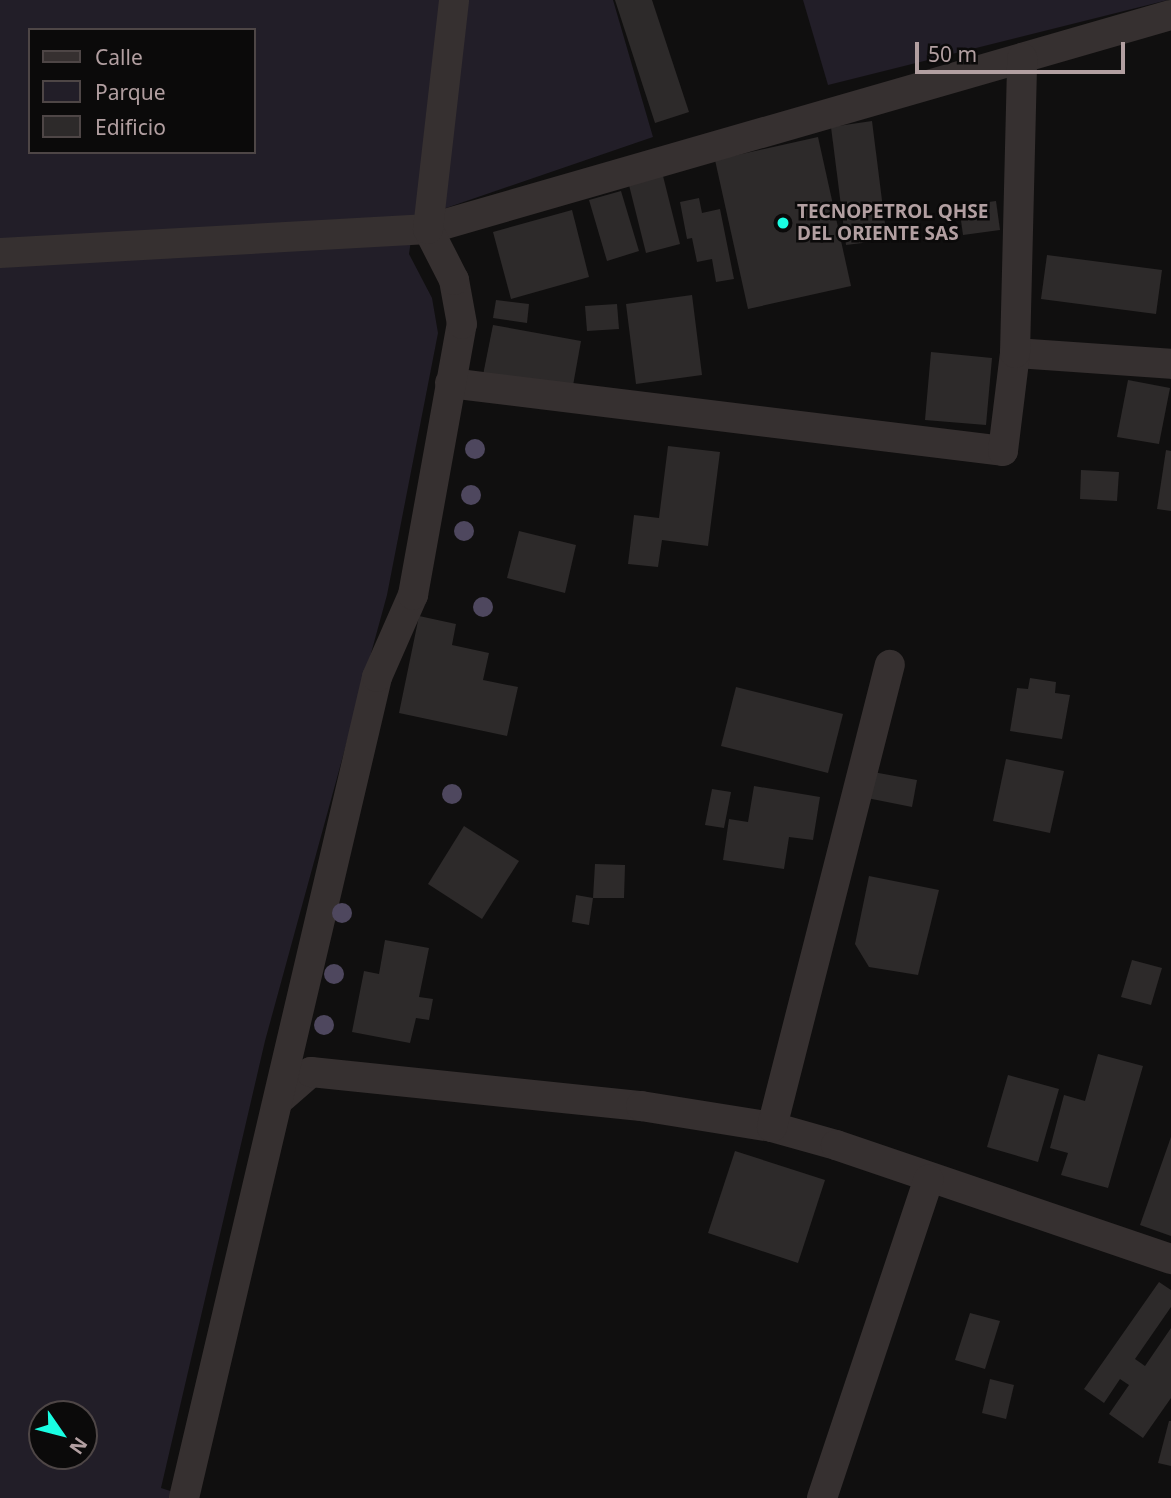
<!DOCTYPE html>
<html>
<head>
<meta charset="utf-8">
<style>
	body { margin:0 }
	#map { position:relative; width:1171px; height:1498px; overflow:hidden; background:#100f0f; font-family:"Noto Sans",sans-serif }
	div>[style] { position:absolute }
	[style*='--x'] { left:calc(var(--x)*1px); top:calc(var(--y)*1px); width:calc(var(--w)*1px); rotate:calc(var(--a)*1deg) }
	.green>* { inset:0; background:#221e28 }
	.building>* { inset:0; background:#2d2a2a }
	.street>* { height:30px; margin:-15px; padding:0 15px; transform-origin:15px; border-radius:15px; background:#363030 }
	.trees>* { width:20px; height:20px; margin:-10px; border-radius:50%; background:#4e475e }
	.dots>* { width:19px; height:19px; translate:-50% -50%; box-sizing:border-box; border:4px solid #0b0a0a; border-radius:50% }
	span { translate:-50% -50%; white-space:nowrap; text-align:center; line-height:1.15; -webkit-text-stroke:5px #0b0a0a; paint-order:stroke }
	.poi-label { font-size:19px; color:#b29fa1; font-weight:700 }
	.left { translate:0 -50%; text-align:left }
	.legend { position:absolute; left:28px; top:28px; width:228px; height:126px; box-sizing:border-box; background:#0b0a0a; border:2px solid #4e4646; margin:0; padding:9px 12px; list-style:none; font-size:21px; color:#b29fa1 }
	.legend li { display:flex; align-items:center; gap:14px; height:35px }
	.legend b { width:35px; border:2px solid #4e4646 }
	.north { position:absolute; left:28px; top:1400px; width:70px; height:70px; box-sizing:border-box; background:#0b0a0a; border:2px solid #4e4646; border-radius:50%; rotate:125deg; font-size:19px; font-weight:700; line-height:28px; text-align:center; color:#b29fa1 }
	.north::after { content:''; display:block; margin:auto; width:24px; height:32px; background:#19fee3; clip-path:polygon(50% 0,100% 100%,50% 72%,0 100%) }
	.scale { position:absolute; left:915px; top:42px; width:210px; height:32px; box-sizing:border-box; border:4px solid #b29fa1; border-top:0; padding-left:9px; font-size:21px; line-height:24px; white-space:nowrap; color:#b29fa1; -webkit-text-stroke:5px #0b0a0a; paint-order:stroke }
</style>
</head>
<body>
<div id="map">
	<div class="green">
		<i style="clip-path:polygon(evenodd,0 0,613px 0,653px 137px,414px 219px,409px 254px,432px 298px,438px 333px,387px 595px,265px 1041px,161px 1488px,192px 1498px,0 1498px,0 0,30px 30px,254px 30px,254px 152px,30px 152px,30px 30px,0 0,42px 1414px,84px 1414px,84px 1456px,42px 1456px,42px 1414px)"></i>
		<i style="clip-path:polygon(803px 0,1168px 0,828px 85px)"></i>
	</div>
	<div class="building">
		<i style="clip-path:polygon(615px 0,652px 0,689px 112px,655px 123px)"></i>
		<i style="clip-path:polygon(872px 121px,887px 240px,846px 245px,831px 127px)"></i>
		<i style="clip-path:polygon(818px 137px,851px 286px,748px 309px,715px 160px)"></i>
		<i style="clip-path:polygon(662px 172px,680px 244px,646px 253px,628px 181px)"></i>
		<i style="clip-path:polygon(621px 191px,639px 251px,607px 261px,589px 200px)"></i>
		<i style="clip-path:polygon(699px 198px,702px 213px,720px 209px,734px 279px,716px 282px,712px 259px,697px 262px,692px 238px,687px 239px,680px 202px)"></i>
		<i style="clip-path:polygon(996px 201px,1000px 230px,963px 235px,959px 206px)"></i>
		<i style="clip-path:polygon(572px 210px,589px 277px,511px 299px,493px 232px)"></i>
		<i style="clip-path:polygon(1047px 255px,1162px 270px,1156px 314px,1041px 299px)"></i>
		<i style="clip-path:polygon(692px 295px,702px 375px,636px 384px,626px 304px)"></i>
		<i style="clip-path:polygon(496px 300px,529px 304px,527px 323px,493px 318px)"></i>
		<i style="clip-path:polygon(617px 304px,619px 329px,587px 331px,585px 306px)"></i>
		<i style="clip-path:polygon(493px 325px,581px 341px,572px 391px,483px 375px)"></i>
		<i style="clip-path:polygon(931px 352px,992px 358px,986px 425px,925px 420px)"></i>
		<i style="clip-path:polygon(1128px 380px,1170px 388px,1159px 444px,1117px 437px)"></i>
		<i style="clip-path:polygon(668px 446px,720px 452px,708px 546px,662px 540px,658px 567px,628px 564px,634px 515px,659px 518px)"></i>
		<i style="clip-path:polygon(1166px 450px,1171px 451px,1171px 511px,1157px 509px)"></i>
		<i style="clip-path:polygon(1081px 470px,1119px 472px,1117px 501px,1080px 499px)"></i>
		<i style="clip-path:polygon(519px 531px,576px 545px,565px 593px,507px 578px)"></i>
		<i style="clip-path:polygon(419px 616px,456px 624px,452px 645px,489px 653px,483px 680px,518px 687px,507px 736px,399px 713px)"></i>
		<i style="clip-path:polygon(1030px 678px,1056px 682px,1055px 693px,1070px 695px,1062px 739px,1010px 731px,1017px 688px,1028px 689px)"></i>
		<i style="clip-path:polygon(736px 687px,843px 714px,828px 773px,721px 746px)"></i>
		<i style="clip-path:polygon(1006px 759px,1064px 771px,1050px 833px,993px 821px)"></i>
		<i style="clip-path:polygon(862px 770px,917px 780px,912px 807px,857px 796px)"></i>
		<i style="clip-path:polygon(754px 786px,820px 797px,813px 840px,789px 837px,784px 869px,723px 860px,729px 819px,748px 822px)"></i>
		<i style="clip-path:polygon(712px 789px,731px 792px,724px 828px,705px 825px)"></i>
		<i style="clip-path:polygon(464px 826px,519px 861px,482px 919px,428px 884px)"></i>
		<i style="clip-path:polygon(595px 864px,625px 865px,624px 898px,593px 898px)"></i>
		<i style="clip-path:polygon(869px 876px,939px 890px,918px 975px,869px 967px,855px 944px)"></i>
		<i style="clip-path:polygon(576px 895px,593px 898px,589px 925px,572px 922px)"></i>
		<i style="clip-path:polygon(385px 940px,429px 948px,419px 997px,433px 999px,429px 1020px,416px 1018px,410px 1043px,352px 1032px,364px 971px,379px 974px)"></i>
		<i style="clip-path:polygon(1132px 960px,1162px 968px,1151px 1005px,1121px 997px)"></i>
		<i style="clip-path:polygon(1098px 1054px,1143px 1066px,1108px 1188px,1061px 1175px,1068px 1153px,1050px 1148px,1064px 1095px,1085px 1101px)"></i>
		<i style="clip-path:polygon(1008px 1075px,1059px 1089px,1038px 1162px,987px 1147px)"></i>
		<i style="clip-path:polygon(1171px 1137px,1171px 1236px,1140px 1225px)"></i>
		<i style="clip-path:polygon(735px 1151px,825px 1180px,798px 1263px,708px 1233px)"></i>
		<i style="clip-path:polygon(1159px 1282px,1171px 1290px,1171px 1307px,1135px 1359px,1145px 1366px,1171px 1328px,1171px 1398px,1143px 1438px,1109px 1414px,1129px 1385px,1120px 1379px,1104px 1403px,1084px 1389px)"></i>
		<i style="clip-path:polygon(970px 1313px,1000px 1321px,985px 1369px,955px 1360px)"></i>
		<i style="clip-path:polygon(990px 1379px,1014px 1385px,1006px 1419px,982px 1413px)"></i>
		<i style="clip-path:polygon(1169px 1421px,1171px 1421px,1171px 1466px,1158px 1463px)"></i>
	</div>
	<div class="street">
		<i style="--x:0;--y:253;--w:429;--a:-3.2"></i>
		<i style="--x:428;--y:229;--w:773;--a:-16.07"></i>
		<i style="--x:1015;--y:353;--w:156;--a:4"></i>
		<i style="--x:450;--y:383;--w:557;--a:7.01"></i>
		<i style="--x:1003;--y:451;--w:99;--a:-83"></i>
		<i style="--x:1015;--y:353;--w:295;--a:-88.6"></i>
		<i style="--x:280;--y:1099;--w:41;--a:-41.1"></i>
		<i style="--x:311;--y:1072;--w:332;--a:5.9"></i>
		<i style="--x:641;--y:1106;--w:133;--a:9.1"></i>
		<i style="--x:772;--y:1127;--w:66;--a:15.7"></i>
		<i style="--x:836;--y:1145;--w:354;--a:18.8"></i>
		<i style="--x:772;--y:1127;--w:477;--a:-75.7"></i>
		<i style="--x:184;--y:1498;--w:843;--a:-76.77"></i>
		<i style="--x:377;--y:677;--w:90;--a:-66.3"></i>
		<i style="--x:413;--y:595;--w:275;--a:-79.8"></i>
		<i style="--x:462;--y:324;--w:45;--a:-100.3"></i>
		<i style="--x:454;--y:280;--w:57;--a:-117"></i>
		<i style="--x:428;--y:229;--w:230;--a:-83.5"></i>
		<i style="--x:822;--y:1498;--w:336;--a:-71.5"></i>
	</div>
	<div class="trees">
		<i style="left:475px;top:449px"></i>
		<i style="left:471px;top:495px"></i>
		<i style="left:464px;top:531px"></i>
		<i style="left:483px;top:607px"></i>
		<i style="left:452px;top:794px"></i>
		<i style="left:342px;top:913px"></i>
		<i style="left:334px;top:974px"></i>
		<i style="left:324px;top:1025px"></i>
	</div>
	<div class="dots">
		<i style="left:783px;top:223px;background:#19fee3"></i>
	</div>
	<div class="poi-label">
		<span class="left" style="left:797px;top:223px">TECNOPETROL QHSE<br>DEL ORIENTE SAS</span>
	</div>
	<ul class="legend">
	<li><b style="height:9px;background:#363030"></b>Calle</li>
	<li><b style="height:19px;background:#221e28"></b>Parque</li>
	<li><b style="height:19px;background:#2d2a2a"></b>Edificio</li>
	</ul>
	<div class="north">N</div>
	<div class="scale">50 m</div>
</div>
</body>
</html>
